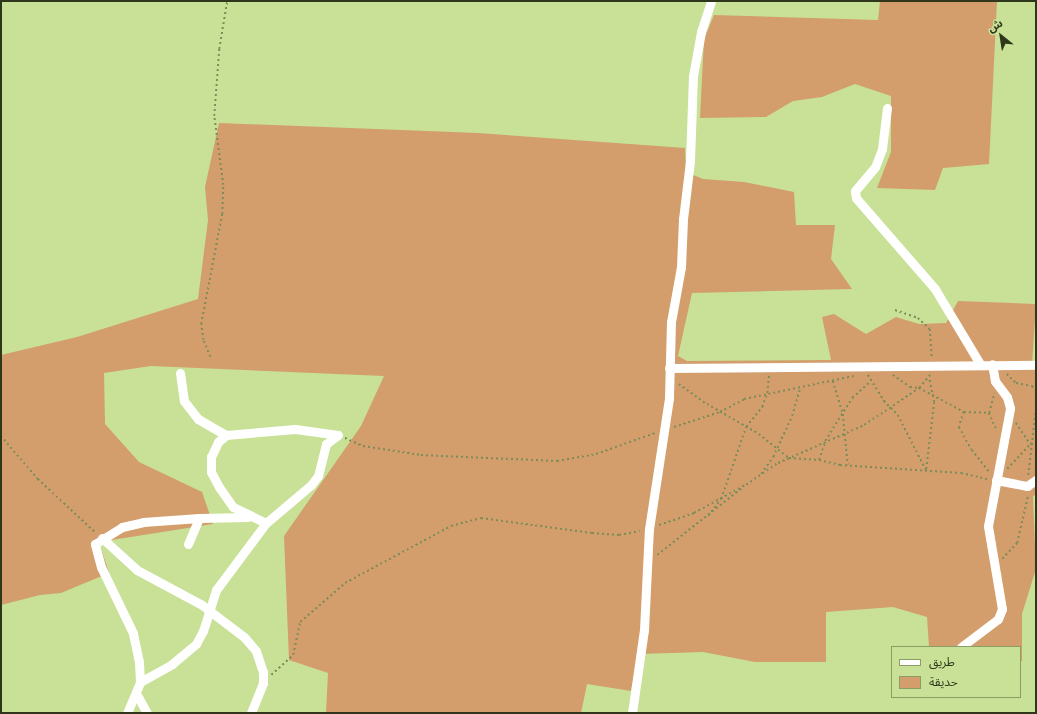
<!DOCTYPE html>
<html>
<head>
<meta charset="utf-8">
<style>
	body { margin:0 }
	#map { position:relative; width:1037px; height:714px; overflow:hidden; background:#c8e197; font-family:"Asap Condensed","Noto Sans Arabic",sans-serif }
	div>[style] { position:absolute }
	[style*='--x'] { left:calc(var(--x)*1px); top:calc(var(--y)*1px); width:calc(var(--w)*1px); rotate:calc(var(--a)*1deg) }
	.green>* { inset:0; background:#d39d6c }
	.path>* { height:1.5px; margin-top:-0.75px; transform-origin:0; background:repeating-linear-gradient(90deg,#7c8d59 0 2px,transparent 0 5px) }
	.minor>* { height:9px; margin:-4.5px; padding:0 4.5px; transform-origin:4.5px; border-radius:4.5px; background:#fff }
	span { translate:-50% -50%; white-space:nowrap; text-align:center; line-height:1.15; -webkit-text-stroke:4px #c8e197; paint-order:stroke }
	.frame { position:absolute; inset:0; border:2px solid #2e371a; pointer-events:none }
	.legend { position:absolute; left:891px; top:646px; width:130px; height:52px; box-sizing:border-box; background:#c8e197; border:1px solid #8a9d65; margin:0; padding:5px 7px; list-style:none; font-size:12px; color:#2e371a }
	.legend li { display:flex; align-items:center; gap:8px; height:20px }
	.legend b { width:20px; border:1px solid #8a9d65 }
	.north { position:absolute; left:981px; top:16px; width:40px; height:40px; -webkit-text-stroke:3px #c8e197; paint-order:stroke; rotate:330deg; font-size:11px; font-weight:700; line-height:16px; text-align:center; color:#2e371a }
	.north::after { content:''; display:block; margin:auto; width:14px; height:18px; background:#2e371a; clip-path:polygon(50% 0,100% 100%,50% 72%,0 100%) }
</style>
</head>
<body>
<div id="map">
	<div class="green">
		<i style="clip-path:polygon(880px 1px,997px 1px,989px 164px,943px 168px,935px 190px,877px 188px,891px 152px,891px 96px,855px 84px,822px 97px,793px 101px,766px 117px,700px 118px,704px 39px,714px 15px,878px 20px)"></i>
		<i style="clip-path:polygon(219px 123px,478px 133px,685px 148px,686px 172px,703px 179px,744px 182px,794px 192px,796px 225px,835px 225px,831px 259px,852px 289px,692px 293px,678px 356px,687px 361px,831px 360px,822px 317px,834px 314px,866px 334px,896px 317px,919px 324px,946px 323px,958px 301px,1036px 304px,1032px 365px,1036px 366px,1036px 495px,1033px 496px,1036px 569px,1022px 614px,1022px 661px,1020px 661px,1020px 647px,929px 647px,927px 617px,893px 607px,826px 612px,826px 662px,755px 662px,703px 652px,639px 654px,631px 691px,587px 684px,581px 713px,326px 713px,328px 673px,289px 660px,284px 536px,361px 426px,384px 376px,151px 366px,104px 373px,105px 424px,139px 462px,202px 492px,213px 524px,99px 542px,109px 573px,61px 593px,40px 595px,1px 605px,1px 355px,77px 337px,198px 299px,208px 220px,205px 187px)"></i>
	</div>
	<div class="path">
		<i style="--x:895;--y:310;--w:24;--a:19"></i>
		<i style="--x:918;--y:318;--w:16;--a:43"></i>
		<i style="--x:930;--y:329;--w:29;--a:86"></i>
		<i style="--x:210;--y:357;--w:18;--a:-112"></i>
		<i style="--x:203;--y:340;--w:16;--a:-97"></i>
		<i style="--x:201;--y:324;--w:112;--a:-79.2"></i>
		<i style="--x:222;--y:214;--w:29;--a:-88"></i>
		<i style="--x:223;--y:185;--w:70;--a:-97.4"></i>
		<i style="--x:214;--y:116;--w:67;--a:-85.7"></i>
		<i style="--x:219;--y:49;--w:49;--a:-80.5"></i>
		<i style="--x:1007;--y:374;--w:13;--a:45"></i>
		<i style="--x:1016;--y:383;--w:16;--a:11"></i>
		<i style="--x:1032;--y:386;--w:6;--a:45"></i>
		<i style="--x:868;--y:375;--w:31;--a:58"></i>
		<i style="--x:884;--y:401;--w:20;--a:45"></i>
		<i style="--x:898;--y:415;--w:62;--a:63"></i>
		<i style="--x:893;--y:375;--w:21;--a:35"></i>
		<i style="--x:910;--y:387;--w:9;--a:6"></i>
		<i style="--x:919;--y:388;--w:51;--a:28.1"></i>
		<i style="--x:964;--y:412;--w:16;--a:108"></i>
		<i style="--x:959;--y:427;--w:26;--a:61"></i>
		<i style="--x:972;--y:450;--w:28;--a:52"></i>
		<i style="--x:833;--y:381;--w:34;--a:73"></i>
		<i style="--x:843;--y:414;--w:51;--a:84.4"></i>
		<i style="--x:679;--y:384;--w:34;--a:36"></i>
		<i style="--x:707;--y:404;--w:60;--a:30"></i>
		<i style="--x:759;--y:434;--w:38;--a:39"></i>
		<i style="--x:789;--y:458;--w:30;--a:4"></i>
		<i style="--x:819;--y:460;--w:22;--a:13"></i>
		<i style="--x:840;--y:465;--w:121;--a:3.8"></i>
		<i style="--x:961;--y:473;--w:28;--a:13"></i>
		<i style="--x:964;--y:412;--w:25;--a:2"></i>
		<i style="--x:989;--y:413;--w:20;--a:66"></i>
		<i style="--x:989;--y:413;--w:20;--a:-75"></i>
		<i style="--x:1016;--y:423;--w:25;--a:56"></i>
		<i style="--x:674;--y:427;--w:48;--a:-18.1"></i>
		<i style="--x:720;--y:412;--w:27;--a:-28"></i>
		<i style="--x:744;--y:399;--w:112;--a:-11.8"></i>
		<i style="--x:1;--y:436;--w:57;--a:49.3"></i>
		<i style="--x:38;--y:479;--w:79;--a:43"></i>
		<i style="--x:345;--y:438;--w:20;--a:24"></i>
		<i style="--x:363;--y:446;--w:59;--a:8.8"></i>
		<i style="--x:421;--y:455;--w:136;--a:2.5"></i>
		<i style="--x:557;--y:461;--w:40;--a:-10"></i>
		<i style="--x:596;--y:454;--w:63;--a:-19.6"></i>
		<i style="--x:819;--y:460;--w:20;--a:-72"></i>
		<i style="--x:825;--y:441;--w:51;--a:-57.9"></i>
		<i style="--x:852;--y:398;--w:25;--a:-42"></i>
		<i style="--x:926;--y:469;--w:67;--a:-83.2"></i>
		<i style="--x:934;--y:402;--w:25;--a:-102"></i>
		<i style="--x:1007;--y:469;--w:34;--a:-47"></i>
		<i style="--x:1030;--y:444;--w:6;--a:-18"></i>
		<i style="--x:761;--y:474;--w:21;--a:-55"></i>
		<i style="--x:773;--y:457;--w:45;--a:-65.1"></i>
		<i style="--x:792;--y:416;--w:29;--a:-74"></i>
		<i style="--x:1028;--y:475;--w:68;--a:-83.3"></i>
		<i style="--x:746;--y:485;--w:39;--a:-35"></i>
		<i style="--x:778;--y:463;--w:94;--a:-23.8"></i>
		<i style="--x:864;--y:425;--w:66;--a:-33.9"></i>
		<i style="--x:919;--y:388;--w:17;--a:-50"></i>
		<i style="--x:708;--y:516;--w:21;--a:-53"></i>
		<i style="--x:721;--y:499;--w:76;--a:-70.9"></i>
		<i style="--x:746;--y:427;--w:26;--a:-51"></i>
		<i style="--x:762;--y:407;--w:15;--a:-70"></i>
		<i style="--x:767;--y:393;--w:18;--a:-84"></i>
		<i style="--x:659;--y:525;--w:37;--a:-19"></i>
		<i style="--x:694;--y:513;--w:60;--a:-28.7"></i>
		<i style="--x:657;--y:555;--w:110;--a:-38.3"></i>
		<i style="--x:1002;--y:559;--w:22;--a:-47"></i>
		<i style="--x:1017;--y:543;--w:49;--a:-77.1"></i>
		<i style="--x:271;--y:675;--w:30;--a:-42"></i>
		<i style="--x:293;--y:655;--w:34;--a:-78"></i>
		<i style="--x:300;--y:622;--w:60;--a:-40.9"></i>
		<i style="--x:345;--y:583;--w:120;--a:-28.3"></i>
		<i style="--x:451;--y:526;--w:31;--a:-15"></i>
		<i style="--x:481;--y:518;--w:112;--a:7.7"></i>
		<i style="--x:592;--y:533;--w:27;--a:4"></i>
		<i style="--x:619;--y:535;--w:21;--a:-11"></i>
	</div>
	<div class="minor">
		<i style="--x:887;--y:108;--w:41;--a:97"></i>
		<i style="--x:882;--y:149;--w:19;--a:111"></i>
		<i style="--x:875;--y:167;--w:31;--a:130"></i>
		<i style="--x:855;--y:191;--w:7;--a:82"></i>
		<i style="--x:856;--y:198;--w:121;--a:49"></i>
		<i style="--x:935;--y:289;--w:87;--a:59"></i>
		<i style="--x:669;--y:368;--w:367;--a:-0.5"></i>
		<i style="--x:180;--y:373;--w:28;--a:82"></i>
		<i style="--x:184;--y:401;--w:23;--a:52"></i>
		<i style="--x:198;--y:419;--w:32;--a:30"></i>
		<i style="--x:996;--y:480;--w:32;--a:11"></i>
		<i style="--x:1027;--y:486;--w:11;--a:-34"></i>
		<i style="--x:266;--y:523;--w:37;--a:-154"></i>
		<i style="--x:233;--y:507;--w:24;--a:-125"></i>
		<i style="--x:219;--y:487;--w:17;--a:-118"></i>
		<i style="--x:211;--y:472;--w:15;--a:-90"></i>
		<i style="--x:211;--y:457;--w:17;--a:-65"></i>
		<i style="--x:218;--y:442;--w:11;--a:-41"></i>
		<i style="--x:226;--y:435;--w:69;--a:-5"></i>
		<i style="--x:295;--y:429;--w:43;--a:7.9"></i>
		<i style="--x:102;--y:538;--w:47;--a:42.4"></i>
		<i style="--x:137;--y:570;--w:74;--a:28.3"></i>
		<i style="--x:202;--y:605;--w:53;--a:37.3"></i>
		<i style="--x:244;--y:637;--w:18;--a:49"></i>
		<i style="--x:256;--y:651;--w:22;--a:72"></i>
		<i style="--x:263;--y:672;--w:11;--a:90"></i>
		<i style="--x:263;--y:683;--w:32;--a:112"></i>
		<i style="--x:188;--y:544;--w:28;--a:-67"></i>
		<i style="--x:199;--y:518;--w:49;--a:-1.2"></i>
		<i style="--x:961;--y:647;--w:46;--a:-37.1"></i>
		<i style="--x:998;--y:619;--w:11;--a:-68"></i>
		<i style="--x:1002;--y:609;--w:84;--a:-99.6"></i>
		<i style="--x:988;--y:526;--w:120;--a:-79.4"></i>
		<i style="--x:1010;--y:408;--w:11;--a:-105"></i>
		<i style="--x:1007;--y:397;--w:20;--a:-127"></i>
		<i style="--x:995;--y:381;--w:17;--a:-100"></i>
		<i style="--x:140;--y:682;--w:37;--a:-29"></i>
		<i style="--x:172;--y:664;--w:31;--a:-40"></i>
		<i style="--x:196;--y:644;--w:15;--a:-62"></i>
		<i style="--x:203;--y:631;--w:43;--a:-72.4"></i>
		<i style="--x:216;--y:590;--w:84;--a:-53.3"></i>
		<i style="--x:266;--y:523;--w:59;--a:-40.2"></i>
		<i style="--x:311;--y:485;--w:11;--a:-52"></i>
		<i style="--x:318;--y:476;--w:33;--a:-76"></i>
		<i style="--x:326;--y:444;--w:15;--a:-37"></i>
		<i style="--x:137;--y:695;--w:21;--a:61"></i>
		<i style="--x:127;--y:713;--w:34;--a:-67"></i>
		<i style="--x:140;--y:682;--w:20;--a:-93"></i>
		<i style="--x:139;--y:662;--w:30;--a:-102"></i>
		<i style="--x:133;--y:633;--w:73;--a:-115.9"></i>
		<i style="--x:101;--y:567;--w:24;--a:-105"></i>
		<i style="--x:95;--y:544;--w:32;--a:-32"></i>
		<i style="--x:122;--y:527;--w:22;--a:-13"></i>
		<i style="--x:143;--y:522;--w:56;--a:-4.1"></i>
		<i style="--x:632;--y:713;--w:84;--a:-81.8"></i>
		<i style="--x:644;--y:630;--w:101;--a:-87.2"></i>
		<i style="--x:649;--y:529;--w:133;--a:-81.3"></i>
		<i style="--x:669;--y:398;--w:76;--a:-88.5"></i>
		<i style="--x:671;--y:322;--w:56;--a:-79.7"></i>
		<i style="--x:681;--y:267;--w:48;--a:-87.6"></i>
		<i style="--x:683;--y:219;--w:58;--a:-83.1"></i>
		<i style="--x:690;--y:161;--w:85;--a:-88"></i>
		<i style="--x:693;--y:76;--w:45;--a:-79.7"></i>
		<i style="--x:701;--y:32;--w:33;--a:-72"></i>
	</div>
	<div class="frame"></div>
	<ul class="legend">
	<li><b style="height:5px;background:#fff"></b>طريق</li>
	<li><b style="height:11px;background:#d39d6c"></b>حديقة</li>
	</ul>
	<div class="north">ش</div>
</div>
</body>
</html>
